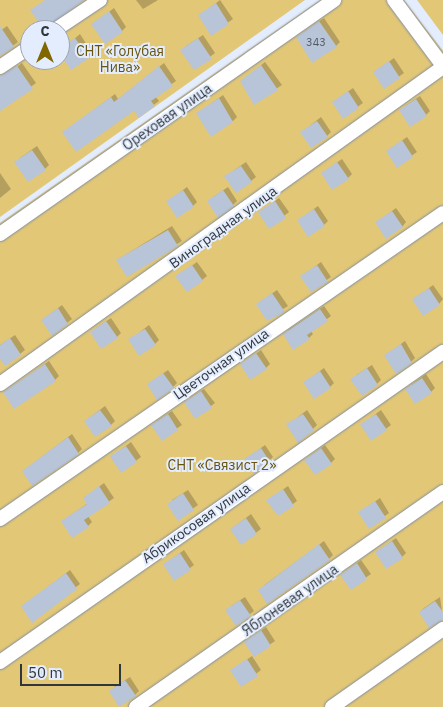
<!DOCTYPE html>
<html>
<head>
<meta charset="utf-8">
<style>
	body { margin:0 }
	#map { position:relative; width:443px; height:707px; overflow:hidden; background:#e3edfd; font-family:"IBM Plex Sans",sans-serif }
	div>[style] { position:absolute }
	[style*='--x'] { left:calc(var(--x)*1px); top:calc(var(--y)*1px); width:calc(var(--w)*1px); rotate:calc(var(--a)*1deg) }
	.green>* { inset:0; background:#e2c776 }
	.shadow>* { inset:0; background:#0003 }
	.building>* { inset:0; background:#b8c4d7 }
	.roads { filter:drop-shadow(0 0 1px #838e9f) drop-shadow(0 0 1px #838e9f) }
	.minor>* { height:14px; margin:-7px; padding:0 7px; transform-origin:7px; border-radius:7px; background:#fff }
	span { translate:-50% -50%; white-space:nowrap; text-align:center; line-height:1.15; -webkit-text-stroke:4px #e3edfd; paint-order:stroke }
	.number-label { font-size:11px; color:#535a64 }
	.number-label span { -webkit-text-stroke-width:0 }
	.park-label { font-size:14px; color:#68540f }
	.street-label { font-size:14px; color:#31363d }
	.north { position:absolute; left:20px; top:20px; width:50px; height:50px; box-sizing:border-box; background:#e3edfd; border:1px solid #9ca4b0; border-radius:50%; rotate:0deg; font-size:14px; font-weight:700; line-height:20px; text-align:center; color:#31363d }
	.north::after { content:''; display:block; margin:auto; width:18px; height:22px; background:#816700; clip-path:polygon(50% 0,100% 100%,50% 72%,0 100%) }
	.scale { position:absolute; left:20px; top:664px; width:101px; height:22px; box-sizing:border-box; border:2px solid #31363d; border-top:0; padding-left:6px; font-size:15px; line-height:18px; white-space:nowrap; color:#31363d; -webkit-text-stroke:4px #e3edfd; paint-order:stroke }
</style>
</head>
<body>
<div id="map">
	<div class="green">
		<i style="clip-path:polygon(evenodd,0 0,305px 0,0 217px,0 0,30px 30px,60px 30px,60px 60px,30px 60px,30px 30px)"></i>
		<i style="clip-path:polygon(320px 0,404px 0,443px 51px,443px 707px,0 707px,0 223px)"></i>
		<i style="clip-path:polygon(417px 0,443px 0,443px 35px)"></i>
	</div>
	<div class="shadow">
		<i style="clip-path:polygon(136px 0,158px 0,143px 9px)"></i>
		<i style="clip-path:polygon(220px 0,233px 19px,212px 34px,199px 16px)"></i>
		<i style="clip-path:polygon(114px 8px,126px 27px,122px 31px,93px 24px)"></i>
		<i style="clip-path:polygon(324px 18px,340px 42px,336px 46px,302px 33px)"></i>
		<i style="clip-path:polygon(7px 26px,18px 42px,0 55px,0 31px)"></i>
		<i style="clip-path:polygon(80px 34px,92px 53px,88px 57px,60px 51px)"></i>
		<i style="clip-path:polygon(203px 35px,215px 53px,194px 69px,186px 46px)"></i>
		<i style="clip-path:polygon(394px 58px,404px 73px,384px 87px,374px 72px)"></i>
		<i style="clip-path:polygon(265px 62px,282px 85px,254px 103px,241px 81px)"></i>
		<i style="clip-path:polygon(22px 63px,36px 83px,0 109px,0 81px)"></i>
		<i style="clip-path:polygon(164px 63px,176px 81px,155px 96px,159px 101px,139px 116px,135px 109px,64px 132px,115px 94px,118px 99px)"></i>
		<i style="clip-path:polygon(353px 88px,363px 103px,343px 117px,333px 102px)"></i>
		<i style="clip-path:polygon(223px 95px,237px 117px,233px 121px,198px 113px)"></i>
		<i style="clip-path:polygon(420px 96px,430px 111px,426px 115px,405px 106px)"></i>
		<i style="clip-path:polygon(321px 117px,331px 132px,327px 136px,302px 132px)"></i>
		<i style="clip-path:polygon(407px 137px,417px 152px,397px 166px,387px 151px)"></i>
		<i style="clip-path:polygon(37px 146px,49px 165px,45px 169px,20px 158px)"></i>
		<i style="clip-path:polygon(342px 159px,352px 174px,348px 178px,322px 173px)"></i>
		<i style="clip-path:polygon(246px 162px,256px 177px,251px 181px,230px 173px)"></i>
		<i style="clip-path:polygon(0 173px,11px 189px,0 198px)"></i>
		<i style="clip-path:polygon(187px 187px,197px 202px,193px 206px,168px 201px)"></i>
		<i style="clip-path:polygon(228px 187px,237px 201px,233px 205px,213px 197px)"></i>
		<i style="clip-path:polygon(279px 198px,289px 212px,270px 227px,260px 212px)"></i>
		<i style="clip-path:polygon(318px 206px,328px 221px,324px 225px,303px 217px)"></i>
		<i style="clip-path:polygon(396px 208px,406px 222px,402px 227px,377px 222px)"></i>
		<i style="clip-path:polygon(172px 226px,182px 241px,127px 275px,117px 260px)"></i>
		<i style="clip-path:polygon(197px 262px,207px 276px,202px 280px,177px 276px)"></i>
		<i style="clip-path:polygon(321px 262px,331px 277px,311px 291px,302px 276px)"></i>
		<i style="clip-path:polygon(433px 285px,443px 299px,439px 304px,414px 299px)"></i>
		<i style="clip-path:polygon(277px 290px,288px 306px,267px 319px,257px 304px)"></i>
		<i style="clip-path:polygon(62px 305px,72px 319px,67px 323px,42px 320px)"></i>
		<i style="clip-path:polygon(324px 306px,331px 316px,311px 331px,313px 334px,309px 338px,288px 330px)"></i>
		<i style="clip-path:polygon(111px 318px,121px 333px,117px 337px,96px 328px)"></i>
		<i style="clip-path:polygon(149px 325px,159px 340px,155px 344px,130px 340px)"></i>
		<i style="clip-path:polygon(15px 335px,25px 350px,20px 354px,0 357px,0 345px)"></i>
		<i style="clip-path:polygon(405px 341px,415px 358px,411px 362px,386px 355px)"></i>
		<i style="clip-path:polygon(261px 350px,270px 364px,266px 368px,241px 364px)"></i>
		<i style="clip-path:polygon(49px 361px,59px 376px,55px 380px,5px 392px)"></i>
		<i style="clip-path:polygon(372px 365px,381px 380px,377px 384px,356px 375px)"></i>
		<i style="clip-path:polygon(324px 368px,334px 383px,330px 387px,305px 382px)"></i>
		<i style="clip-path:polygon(168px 370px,177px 383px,173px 387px,148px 384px)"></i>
		<i style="clip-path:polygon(426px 374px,435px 388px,431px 392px,411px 385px)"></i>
		<i style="clip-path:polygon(204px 389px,215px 403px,196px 417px,190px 398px)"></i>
		<i style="clip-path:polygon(105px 406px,115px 421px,111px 425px,85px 421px)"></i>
		<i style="clip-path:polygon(307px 410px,317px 425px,313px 429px,288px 425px)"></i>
		<i style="clip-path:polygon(381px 410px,391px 425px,371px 440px,361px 425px)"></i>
		<i style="clip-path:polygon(172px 411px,182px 425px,162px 439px,157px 421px)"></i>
		<i style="clip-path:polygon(72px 434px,82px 449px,78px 453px,23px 471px)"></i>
		<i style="clip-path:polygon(131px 442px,141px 457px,121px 472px,111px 457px)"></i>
		<i style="clip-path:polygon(265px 445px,273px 457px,269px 461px,246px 459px)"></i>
		<i style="clip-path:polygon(325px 445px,335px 459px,331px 463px,310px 456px)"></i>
		<i style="clip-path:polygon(104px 483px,114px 498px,88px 516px,92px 522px,88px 526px,62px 521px,88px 503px,84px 498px)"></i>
		<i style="clip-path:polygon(288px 486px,297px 501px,278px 515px,268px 500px)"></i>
		<i style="clip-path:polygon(188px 490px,198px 505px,178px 519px,172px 500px)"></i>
		<i style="clip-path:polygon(380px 498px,389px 513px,370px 527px,360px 512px)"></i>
		<i style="clip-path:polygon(251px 514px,261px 529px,241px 544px,231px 529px)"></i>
		<i style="clip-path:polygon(396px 538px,406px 553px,402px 557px,376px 552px)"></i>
		<i style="clip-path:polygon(324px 541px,333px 555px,329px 559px,263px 586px)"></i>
		<i style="clip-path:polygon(184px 550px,194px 565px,175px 579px,165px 564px)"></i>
		<i style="clip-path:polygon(361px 560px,371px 574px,351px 588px,342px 575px)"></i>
		<i style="clip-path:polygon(70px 570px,80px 584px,32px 621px,27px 603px)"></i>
		<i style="clip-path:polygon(245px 597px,254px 611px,237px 624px,231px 606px)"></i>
		<i style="clip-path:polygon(440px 597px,443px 618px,420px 612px,424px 608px)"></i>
		<i style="clip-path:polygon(266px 627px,275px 641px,255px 655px,250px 638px)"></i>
		<i style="clip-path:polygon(252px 656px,261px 670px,242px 685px,232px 670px)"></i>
		<i style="clip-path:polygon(130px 677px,139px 691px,135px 695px,114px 687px)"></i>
	</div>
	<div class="building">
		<i style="clip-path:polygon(45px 0,84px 0,44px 30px,30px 10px)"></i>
		<i style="clip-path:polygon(216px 3px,229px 24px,211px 36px,198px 15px)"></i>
		<i style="clip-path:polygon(109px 11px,123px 32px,105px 44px,91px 24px)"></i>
		<i style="clip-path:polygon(319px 21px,337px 47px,312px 63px,296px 37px)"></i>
		<i style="clip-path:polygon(0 26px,14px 47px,0 56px)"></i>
		<i style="clip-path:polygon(75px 38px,89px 58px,71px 70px,60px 54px,60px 48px)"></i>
		<i style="clip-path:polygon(198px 38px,212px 59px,194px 70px,180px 50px)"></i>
		<i style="clip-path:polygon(389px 61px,400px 78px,384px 89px,373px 72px)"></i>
		<i style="clip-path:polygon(261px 65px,278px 90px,254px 105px,240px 81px)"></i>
		<i style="clip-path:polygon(17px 66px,33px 89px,0 111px,0 76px)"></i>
		<i style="clip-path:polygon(159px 66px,173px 86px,151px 101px,155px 106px,139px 118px,134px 111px,76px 152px,62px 132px,111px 97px,114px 102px)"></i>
		<i style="clip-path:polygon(348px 91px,359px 108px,343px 119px,332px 102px)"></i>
		<i style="clip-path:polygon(219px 98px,233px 122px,211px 137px,196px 113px)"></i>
		<i style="clip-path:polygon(416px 99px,427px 116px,410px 127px,399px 110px)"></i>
		<i style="clip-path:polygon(317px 121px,328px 137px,311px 148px,300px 132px)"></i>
		<i style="clip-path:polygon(402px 140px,413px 157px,397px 168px,386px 151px)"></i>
		<i style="clip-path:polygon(32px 150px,46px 170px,28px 182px,14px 162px)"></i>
		<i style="clip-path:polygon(337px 162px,349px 179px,332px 190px,321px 173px)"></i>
		<i style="clip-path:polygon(241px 166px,252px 182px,236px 193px,224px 176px)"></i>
		<i style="clip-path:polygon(183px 190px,194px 207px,177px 218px,166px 201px)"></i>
		<i style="clip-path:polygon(223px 190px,234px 206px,218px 218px,207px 201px)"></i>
		<i style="clip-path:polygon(275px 201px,286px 218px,269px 229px,258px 212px)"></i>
		<i style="clip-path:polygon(314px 209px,325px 226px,308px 237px,297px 220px)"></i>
		<i style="clip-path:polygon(392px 211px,403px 227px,386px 239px,375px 222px)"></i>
		<i style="clip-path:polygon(168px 230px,178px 246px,127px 277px,116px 260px)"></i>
		<i style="clip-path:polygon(192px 265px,203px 281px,187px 292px,175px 276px)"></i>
		<i style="clip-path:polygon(317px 265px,328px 282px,311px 292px,300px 276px)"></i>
		<i style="clip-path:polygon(429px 288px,440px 305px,423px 316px,412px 299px)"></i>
		<i style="clip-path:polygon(272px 293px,285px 312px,267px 321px,256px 304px)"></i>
		<i style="clip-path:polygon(58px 308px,68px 324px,52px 336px,41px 320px)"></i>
		<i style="clip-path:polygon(320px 309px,328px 321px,307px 335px,310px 339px,293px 350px,283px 334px)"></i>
		<i style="clip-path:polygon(106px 321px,118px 338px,101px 349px,90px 332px)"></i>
		<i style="clip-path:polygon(145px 329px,156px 345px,139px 356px,128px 339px)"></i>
		<i style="clip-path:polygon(10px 338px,21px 355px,5px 366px,0 359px,0 345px)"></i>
		<i style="clip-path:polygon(401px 344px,412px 363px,396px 374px,384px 355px)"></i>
		<i style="clip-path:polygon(256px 353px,267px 369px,250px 380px,240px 364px)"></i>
		<i style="clip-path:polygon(45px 364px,56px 381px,14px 409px,3px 392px)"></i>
		<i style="clip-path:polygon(367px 368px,378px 385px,362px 396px,350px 379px)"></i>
		<i style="clip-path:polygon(320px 371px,331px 388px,314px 399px,303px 382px)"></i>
		<i style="clip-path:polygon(163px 373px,174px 388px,157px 400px,147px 384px)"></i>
		<i style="clip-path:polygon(422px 378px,432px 393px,415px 404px,405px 389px)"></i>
		<i style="clip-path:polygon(201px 391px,212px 408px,195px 419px,184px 402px)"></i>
		<i style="clip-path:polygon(100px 410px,112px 426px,95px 437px,84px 421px)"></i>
		<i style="clip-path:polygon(168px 414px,178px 430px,162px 441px,151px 425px)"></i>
		<i style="clip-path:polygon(303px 414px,314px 430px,298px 443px,286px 424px)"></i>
		<i style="clip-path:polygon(376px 414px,387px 430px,371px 441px,360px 424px)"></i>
		<i style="clip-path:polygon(68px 437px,79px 454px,32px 486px,22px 471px)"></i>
		<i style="clip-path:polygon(126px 446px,137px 462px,121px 473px,110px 456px)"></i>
		<i style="clip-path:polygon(261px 448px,270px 462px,254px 474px,244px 459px)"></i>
		<i style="clip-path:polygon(321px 448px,332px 464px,315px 475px,304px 460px)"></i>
		<i style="clip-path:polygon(99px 486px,110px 503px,84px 520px,89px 527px,72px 538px,61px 521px,87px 504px,83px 498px)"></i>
		<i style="clip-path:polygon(283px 489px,294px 506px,278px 516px,266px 500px)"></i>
		<i style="clip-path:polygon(183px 493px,194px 510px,178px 521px,167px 504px)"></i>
		<i style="clip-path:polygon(375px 501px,386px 518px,369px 529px,358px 512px)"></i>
		<i style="clip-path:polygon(246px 518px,257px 534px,241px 545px,230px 529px)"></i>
		<i style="clip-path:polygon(392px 541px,403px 558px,386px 569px,375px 552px)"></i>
		<i style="clip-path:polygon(319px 544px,330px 560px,267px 604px,258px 590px)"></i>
		<i style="clip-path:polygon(180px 553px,191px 570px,174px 581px,163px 564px)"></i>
		<i style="clip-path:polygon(357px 563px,367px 579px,351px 590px,340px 575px)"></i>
		<i style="clip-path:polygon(66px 573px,77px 589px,32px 623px,21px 606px)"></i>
		<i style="clip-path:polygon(240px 600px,251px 616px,236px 626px,225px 610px)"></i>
		<i style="clip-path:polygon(435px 601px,443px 612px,443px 620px,429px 628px,419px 612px)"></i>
		<i style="clip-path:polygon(261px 630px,271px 646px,254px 657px,244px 642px)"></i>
		<i style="clip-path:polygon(247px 659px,258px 676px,241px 687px,230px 670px)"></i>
		<i style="clip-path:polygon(125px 680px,136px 696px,119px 707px,109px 691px)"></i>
	</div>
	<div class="roads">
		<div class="minor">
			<i style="--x:394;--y:0;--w:82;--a:53.4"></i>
			<i style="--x:55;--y:30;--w:54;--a:-33.7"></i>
			<i style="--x:0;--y:67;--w:36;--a:-34"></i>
			<i style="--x:0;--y:234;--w:408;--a:-35"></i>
			<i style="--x:0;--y:384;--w:545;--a:-35.59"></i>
			<i style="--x:0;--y:519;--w:538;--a:-34.63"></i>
			<i style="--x:0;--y:662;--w:541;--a:-34.98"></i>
			<i style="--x:136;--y:707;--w:375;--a:-35"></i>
			<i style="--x:332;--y:707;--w:136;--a:-35.1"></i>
		</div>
	</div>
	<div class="number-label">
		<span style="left:316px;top:42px">343</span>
	</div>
	<div class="park-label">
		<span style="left:120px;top:59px">СНТ «Голубая<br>Нива»</span>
		<span style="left:222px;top:465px">СНТ «Связист 2»</span>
	</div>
	<div class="street-label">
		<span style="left:167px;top:117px;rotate:-35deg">Ореховая улица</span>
		<span style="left:223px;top:227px;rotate:-36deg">Виноградная улица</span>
		<span style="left:221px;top:364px;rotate:-35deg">Цветочная улица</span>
		<span style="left:196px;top:523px;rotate:-35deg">Абрикосовая улица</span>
		<span style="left:290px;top:600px;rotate:-35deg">Яблоневая улица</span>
	</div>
	<div class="north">С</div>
	<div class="scale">50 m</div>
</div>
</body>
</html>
